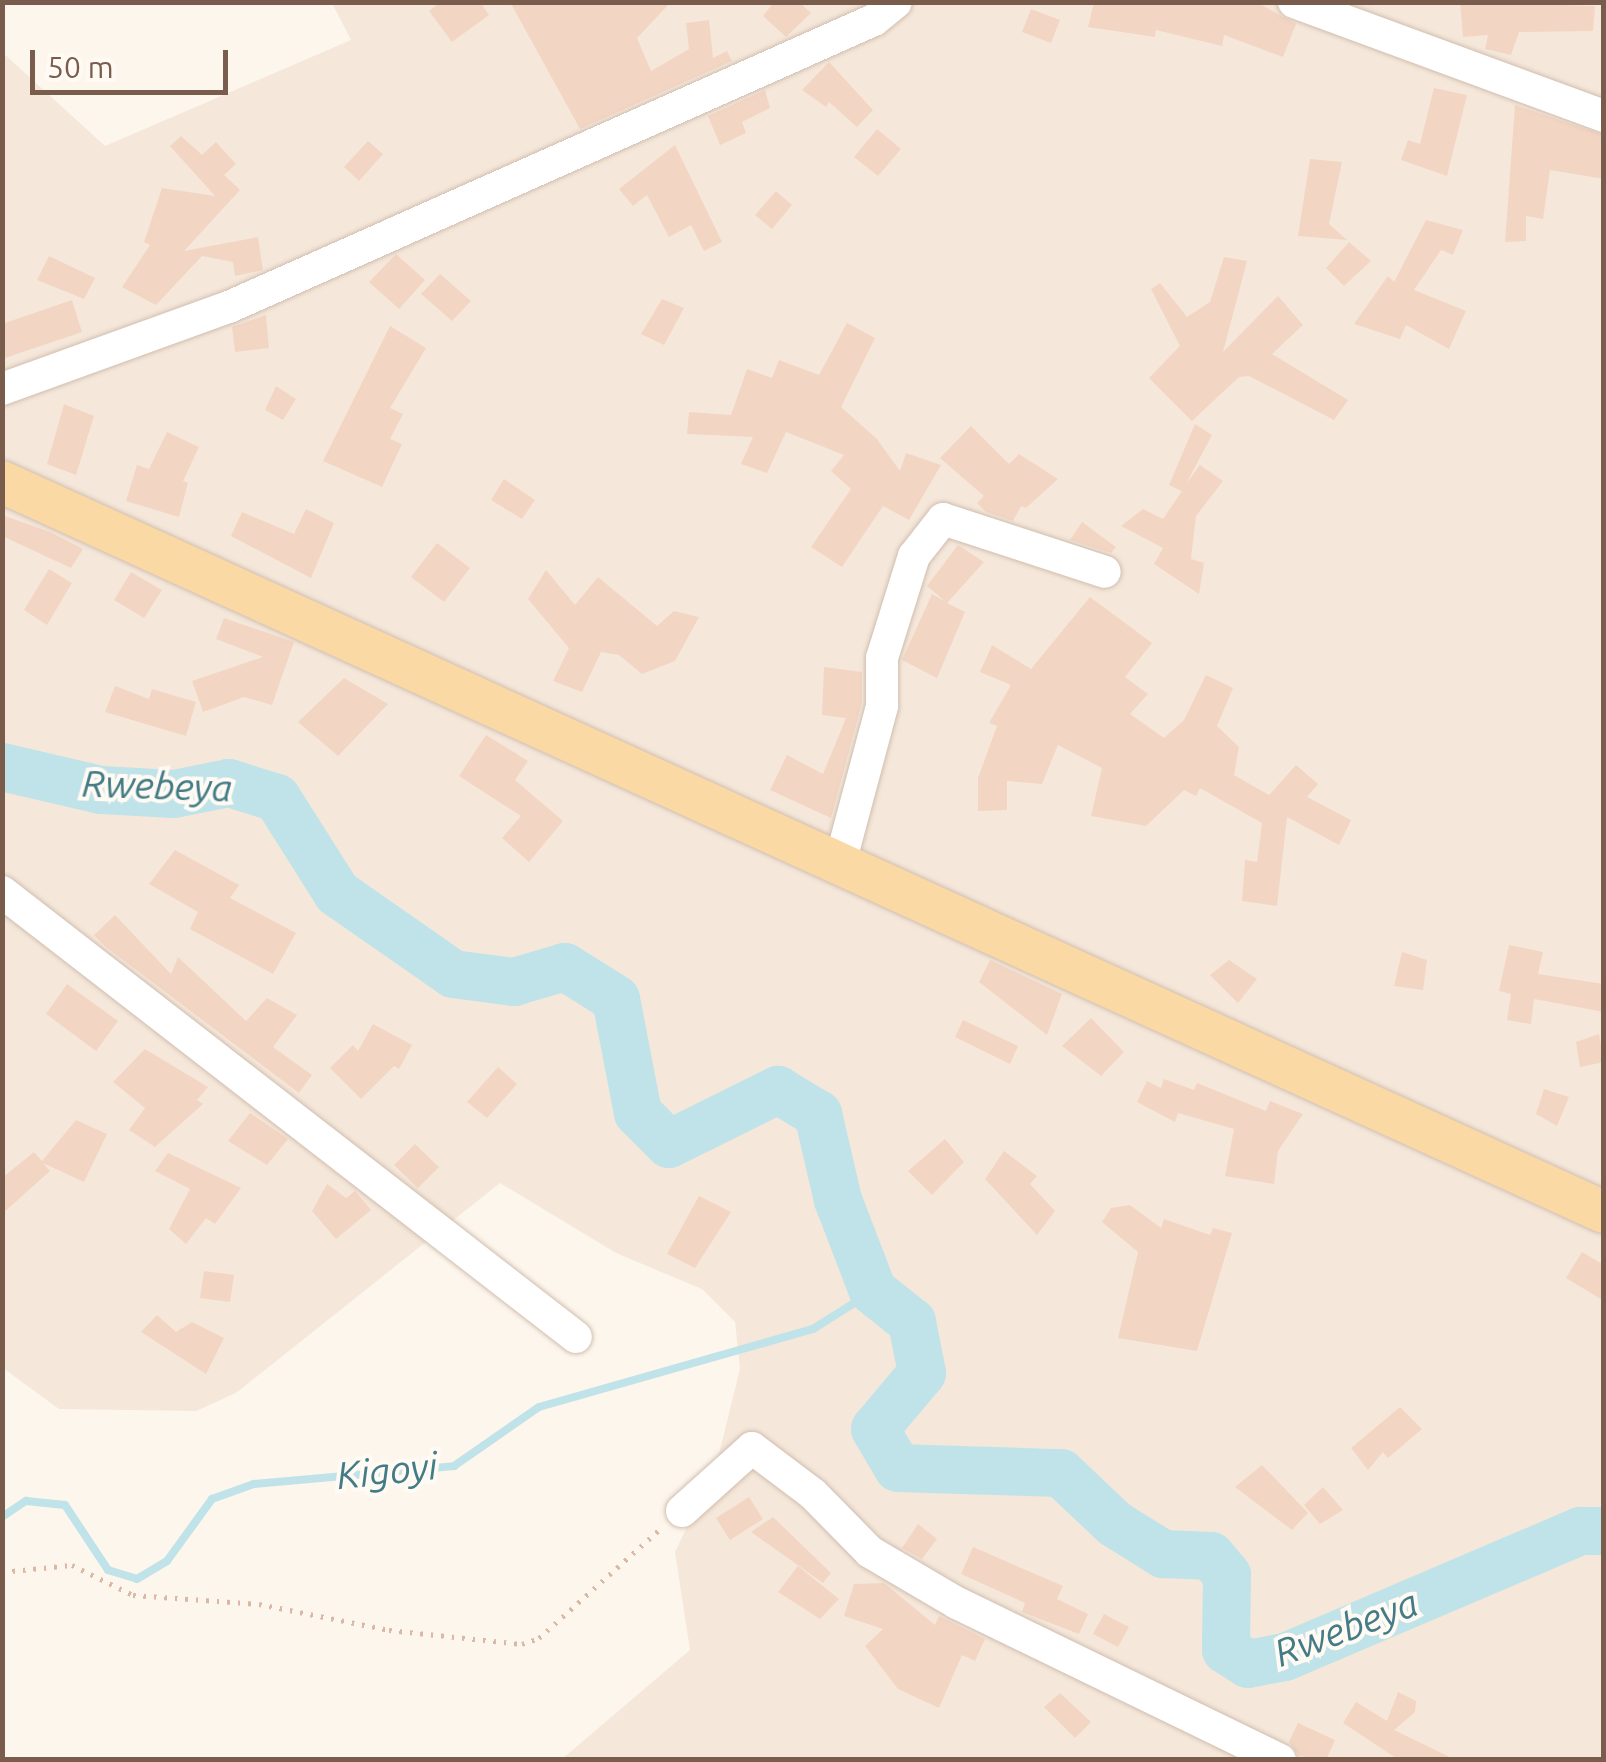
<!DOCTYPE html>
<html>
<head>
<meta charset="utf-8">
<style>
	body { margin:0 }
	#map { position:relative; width:1606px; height:1762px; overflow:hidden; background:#fdf6ec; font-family:Ubuntu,sans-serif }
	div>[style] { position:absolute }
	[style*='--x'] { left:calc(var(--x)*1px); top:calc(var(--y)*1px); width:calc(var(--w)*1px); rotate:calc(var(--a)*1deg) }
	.residential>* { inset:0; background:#f5e8da }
	.stream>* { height:8px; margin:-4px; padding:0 4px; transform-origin:4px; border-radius:4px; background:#bfe3e8 }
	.river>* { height:48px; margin:-24px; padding:0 24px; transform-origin:24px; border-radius:24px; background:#bfe3e8 }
	.building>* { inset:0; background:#f3d5c3 }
	.path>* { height:5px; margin-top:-2.5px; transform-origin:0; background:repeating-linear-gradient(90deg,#d9b8a5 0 2.5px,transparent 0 10.5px) }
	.roads { filter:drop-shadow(0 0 2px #d1beb0) drop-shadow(0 0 2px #d1beb0) }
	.minor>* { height:32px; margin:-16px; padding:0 16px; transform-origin:16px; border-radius:16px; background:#fff }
	.major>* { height:42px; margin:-21px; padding:0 21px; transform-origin:21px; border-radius:21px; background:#fbd9a5 }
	span { translate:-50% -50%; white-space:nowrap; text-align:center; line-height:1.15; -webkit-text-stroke:8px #fffaf3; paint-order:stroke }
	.water-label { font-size:38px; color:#437c86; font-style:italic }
	.frame { position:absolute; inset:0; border:5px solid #7a5c4d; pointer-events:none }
	.scale { position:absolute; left:30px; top:50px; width:198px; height:45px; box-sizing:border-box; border:5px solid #7a5c4d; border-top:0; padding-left:12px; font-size:30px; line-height:35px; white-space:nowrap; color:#7a5c4d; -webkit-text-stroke:8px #fffaf3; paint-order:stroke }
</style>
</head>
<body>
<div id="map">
	<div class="residential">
		<i style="clip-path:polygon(332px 3px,1603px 3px,1603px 1759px,562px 1759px,690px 1650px,675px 1552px,716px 1466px,740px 1369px,735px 1322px,702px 1289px,616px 1253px,500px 1183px,236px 1393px,196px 1411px,59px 1409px,3px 1368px,2px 52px,105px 146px,351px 40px)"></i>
	</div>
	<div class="stream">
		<i style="--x:2;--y:1517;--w:29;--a:-34"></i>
		<i style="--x:26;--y:1501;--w:39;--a:6"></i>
		<i style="--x:65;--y:1505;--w:78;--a:56.5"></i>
		<i style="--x:108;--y:1570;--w:30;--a:17"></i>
		<i style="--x:137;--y:1579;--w:35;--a:-31"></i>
		<i style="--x:167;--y:1561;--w:77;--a:-54"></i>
		<i style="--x:212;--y:1499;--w:45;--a:-19.7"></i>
		<i style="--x:254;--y:1484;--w:201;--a:-5.1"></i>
		<i style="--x:454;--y:1466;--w:103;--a:-34.8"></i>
		<i style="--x:539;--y:1407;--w:285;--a:-15.9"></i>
		<i style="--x:813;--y:1329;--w:71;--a:-32.3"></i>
	</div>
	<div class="river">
		<i style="--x:2;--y:767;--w:102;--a:13.1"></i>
		<i style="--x:101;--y:790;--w:73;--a:3.1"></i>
		<i style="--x:174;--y:794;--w:56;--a:-11.3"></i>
		<i style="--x:229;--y:783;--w:50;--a:17.4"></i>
		<i style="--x:277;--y:798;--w:112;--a:57.7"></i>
		<i style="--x:337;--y:893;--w:141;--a:34.9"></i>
		<i style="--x:453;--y:974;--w:62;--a:7.5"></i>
		<i style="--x:514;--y:982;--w:53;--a:-16.4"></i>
		<i style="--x:565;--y:967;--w:60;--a:32.1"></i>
		<i style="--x:616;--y:999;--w:116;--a:79.1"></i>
		<i style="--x:638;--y:1113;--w:44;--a:45"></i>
		<i style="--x:669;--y:1144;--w:122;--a:-26.4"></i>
		<i style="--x:778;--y:1090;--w:47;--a:31"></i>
		<i style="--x:818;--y:1114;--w:88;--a:76.9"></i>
		<i style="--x:838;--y:1200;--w:97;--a:69"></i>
		<i style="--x:873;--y:1291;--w:50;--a:38.5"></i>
		<i style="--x:912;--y:1322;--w:52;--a:78.9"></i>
		<i style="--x:922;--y:1373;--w:73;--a:130"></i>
		<i style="--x:875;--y:1429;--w:45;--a:59.5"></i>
		<i style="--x:898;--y:1468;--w:163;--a:1.8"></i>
		<i style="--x:1061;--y:1473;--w:74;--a:43.4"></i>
		<i style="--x:1115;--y:1524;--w:57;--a:32"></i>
		<i style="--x:1163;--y:1554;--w:48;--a:2.4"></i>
		<i style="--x:1211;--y:1556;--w:25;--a:50"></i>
		<i style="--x:1227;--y:1575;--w:75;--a:90.8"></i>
		<i style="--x:1226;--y:1650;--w:26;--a:32"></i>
		<i style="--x:1248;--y:1664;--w:38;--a:-11"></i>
		<i style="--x:1285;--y:1657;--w:322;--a:-23.1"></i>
		<i style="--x:1581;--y:1531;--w:23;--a:0"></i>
	</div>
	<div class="building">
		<i style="clip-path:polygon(441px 2px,480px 2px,489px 15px,452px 42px,429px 11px)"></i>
		<i style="clip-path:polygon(510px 2px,671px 2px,637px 38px,651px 71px,689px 49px,686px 23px,709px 20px,713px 58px,727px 51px,732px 61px,580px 129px)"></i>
		<i style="clip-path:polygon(774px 2px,799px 2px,811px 13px,786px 37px,763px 16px)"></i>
		<i style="clip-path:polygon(1094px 2px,1256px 2px,1296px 24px,1283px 57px,1224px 35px,1222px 46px,1156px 30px,1155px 37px,1088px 27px)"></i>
		<i style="clip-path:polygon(1460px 2px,1595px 6px,1593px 31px,1519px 32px,1511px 55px,1485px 49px,1488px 35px,1463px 37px)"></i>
		<i style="clip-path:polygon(1031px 9px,1060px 20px,1051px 43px,1022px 32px)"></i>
		<i style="clip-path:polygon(829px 62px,873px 110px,857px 127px,829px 102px,826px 107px,802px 90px)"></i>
		<i style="clip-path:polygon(1434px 88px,1467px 95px,1447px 176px,1401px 160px,1408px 140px,1420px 144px)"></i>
		<i style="clip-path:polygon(765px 90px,770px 108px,742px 122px,746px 133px,720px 145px,708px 116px)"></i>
		<i style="clip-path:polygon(1515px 105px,1604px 135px,1604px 179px,1550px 170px,1543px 219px,1526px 216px,1526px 241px,1505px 242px)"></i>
		<i style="clip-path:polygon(877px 129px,901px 149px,878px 176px,854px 157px)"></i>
		<i style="clip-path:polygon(181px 136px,202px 155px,216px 142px,236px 164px,224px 175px,240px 190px,184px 251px,258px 237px,263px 270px,235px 276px,233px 262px,202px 256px,156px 305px,122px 287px,150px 245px,144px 242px,162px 188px,215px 196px,170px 146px)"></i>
		<i style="clip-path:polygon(368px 141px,383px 154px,359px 181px,344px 167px)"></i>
		<i style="clip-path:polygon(675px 145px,722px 242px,704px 251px,691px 225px,669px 237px,647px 195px,633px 206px,619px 189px)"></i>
		<i style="clip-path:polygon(1310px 159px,1342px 162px,1329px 224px,1347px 240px,1298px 236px)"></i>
		<i style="clip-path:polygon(776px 191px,792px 205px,772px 229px,755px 215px)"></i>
		<i style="clip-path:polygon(1426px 220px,1463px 230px,1453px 255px,1441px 250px,1414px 290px,1466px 311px,1449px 349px,1406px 325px,1400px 339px,1354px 324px,1388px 276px,1394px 282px)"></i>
		<i style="clip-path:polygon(1349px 242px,1371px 261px,1344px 286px,1326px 268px)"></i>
		<i style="clip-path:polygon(396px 254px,425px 280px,399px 309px,369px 282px)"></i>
		<i style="clip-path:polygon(49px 256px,95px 278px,84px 299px,37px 280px)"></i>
		<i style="clip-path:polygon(1224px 257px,1247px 261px,1223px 352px,1278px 296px,1303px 325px,1272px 354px,1348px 400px,1334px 420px,1249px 376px,1239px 377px,1192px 421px,1149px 378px,1180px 346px,1151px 289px,1160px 283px,1187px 317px,1210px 302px)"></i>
		<i style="clip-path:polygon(440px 274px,471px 301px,452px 321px,421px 294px)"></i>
		<i style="clip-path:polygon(662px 299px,684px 308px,664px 345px,641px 334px)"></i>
		<i style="clip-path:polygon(72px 300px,82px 332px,2px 359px,2px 324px)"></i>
		<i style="clip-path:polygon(266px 315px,269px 348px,235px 352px,232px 327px)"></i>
		<i style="clip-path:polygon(847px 323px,875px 338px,841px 407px,877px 439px,900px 471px,906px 453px,941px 465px,909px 520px,883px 506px,842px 567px,811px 547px,851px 489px,831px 471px,844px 455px,786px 432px,767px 473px,741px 464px,753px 437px,687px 434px,689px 412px,731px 415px,747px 369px,772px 378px,779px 360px,819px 375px)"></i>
		<i style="clip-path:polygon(390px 326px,426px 348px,390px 408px,403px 414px,390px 439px,402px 444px,382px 487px,323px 461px)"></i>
		<i style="clip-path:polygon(276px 386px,296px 399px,283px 420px,265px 410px)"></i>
		<i style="clip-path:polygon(64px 404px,94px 416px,76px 475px,47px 464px)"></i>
		<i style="clip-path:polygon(1195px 424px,1212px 435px,1186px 484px,1200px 465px,1223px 481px,1196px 516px,1191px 559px,1204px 563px,1199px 594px,1154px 564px,1163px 548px,1121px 526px,1143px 509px,1163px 519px,1182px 491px,1169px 485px)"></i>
		<i style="clip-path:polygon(971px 426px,1009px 464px,1019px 454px,1058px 479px,1026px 508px,1021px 506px,1013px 521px,986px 512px,977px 503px,984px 496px,940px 458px)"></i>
		<i style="clip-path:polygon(167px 432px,199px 447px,183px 481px,188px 483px,179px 517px,126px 501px,137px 465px,149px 469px)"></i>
		<i style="clip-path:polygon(504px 479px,535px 500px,522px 519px,491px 500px)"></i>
		<i style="clip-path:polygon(306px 509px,334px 523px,311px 578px,231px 536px,242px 512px,294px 534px)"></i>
		<i style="clip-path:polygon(2px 515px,50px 532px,83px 549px,71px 568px,2px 536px)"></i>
		<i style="clip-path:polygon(1082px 522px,1116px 547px,1111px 553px,1070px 540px)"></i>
		<i style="clip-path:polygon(437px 543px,470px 568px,444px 602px,411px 577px)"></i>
		<i style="clip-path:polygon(958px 545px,984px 562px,947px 603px,965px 612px,937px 678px,902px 660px,932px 594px,946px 602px,927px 586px)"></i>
		<i style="clip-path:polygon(49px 569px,72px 583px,47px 625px,24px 610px)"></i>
		<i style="clip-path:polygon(546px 570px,575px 605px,598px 577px,657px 626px,674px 611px,699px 617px,675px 661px,642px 674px,619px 655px,601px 652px,582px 692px,553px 681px,569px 648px,528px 599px)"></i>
		<i style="clip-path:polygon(131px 572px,162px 590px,144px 618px,114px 600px)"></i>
		<i style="clip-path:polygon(1090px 597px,1152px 643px,1125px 677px,1148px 694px,1130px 714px,1164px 738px,1184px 720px,1206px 675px,1233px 688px,1217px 726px,1239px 747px,1234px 775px,1269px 795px,1296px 765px,1318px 784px,1307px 797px,1351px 820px,1339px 845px,1287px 817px,1277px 906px,1242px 901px,1245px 860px,1257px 862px,1262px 823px,1200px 788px,1196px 796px,1184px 790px,1146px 826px,1091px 816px,1102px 768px,1058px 745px,1042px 784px,1007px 781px,1007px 810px,978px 811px,978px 778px,997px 726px,989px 723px,1011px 685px,980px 672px,992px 645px,1031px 669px)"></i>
		<i style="clip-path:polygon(224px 618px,294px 642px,272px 705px,244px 697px,203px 712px,192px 681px,263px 657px,216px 639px)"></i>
		<i style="clip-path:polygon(824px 667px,862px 672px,862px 703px,831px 818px,770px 790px,787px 755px,823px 774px,846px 718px,822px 715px)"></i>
		<i style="clip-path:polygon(344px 678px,388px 704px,338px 756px,298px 722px)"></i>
		<i style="clip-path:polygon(115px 686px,149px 699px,152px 689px,196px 702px,186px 736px,105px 712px)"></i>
		<i style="clip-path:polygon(486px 735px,528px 761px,515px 780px,563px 821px,529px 862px,502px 838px,521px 816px,459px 776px)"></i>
		<i style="clip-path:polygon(175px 850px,239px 885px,230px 898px,296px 933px,273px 974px,190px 929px,198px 912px,149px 884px)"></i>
		<i style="clip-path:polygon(115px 915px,171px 974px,178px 957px,246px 1021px,267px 998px,297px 1015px,273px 1047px,312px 1075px,299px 1093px,106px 947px,94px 935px)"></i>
		<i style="clip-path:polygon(1509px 945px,1543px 952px,1538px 974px,1604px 984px,1604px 1012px,1534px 999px,1531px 1024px,1507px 1020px,1511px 994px,1499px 991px)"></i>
		<i style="clip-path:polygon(1402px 952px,1427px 960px,1423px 990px,1394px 986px)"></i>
		<i style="clip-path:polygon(990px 960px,1062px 994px,1047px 1035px,979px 982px)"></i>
		<i style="clip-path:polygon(1229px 960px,1257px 979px,1238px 1003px,1210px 975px)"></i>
		<i style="clip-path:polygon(67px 984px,118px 1021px,96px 1051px,46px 1014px)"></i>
		<i style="clip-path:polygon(1091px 1018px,1124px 1052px,1101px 1076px,1062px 1046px)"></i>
		<i style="clip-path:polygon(963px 1020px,1018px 1046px,1010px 1064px,955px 1037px)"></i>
		<i style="clip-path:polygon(373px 1024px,412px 1045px,399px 1069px,394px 1066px,361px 1099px,330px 1068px,353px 1045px,358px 1051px)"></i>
		<i style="clip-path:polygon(1599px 1034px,1604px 1062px,1580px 1067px,1576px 1042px)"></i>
		<i style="clip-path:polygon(145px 1049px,208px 1087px,197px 1100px,203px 1104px,155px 1147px,129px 1130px,145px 1108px,113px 1082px)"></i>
		<i style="clip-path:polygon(498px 1067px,517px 1084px,487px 1118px,467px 1102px)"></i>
		<i style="clip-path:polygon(1164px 1079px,1194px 1090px,1197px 1083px,1266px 1111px,1270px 1101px,1303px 1114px,1278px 1151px,1274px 1184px,1225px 1176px,1234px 1129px,1178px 1113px,1175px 1122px,1137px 1102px,1147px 1081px,1161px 1088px)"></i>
		<i style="clip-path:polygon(1544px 1089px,1569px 1097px,1557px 1126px,1536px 1114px)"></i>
		<i style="clip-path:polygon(250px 1113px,288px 1139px,267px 1165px,228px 1141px)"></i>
		<i style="clip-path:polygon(76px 1120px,107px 1134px,84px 1182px,43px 1163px,50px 1171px,2px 1214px,2px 1178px,34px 1152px,42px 1161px)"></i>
		<i style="clip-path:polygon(945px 1139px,964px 1162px,932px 1195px,908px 1171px)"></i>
		<i style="clip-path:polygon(415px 1144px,439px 1167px,418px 1188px,394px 1165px)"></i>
		<i style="clip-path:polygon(1004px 1151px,1037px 1176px,1030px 1184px,1055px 1211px,1037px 1235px,985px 1179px)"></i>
		<i style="clip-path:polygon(168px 1153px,241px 1188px,215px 1224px,206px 1218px,186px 1244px,169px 1229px,190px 1189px,155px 1171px)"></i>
		<i style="clip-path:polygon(327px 1184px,346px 1198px,355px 1191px,371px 1210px,336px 1239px,312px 1211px)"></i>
		<i style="clip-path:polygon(699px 1196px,731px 1212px,695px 1268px,667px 1254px)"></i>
		<i style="clip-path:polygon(1130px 1205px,1161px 1228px,1164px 1219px,1210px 1235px,1213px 1228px,1232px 1233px,1197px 1351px,1118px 1338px,1138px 1252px,1102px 1222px,1111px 1208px)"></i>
		<i style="clip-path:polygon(1582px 1252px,1604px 1265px,1604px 1301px,1566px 1278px)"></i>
		<i style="clip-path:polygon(204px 1271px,234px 1275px,230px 1302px,200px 1298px)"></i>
		<i style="clip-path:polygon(157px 1315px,176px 1332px,192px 1322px,224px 1338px,206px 1374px,141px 1332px)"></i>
		<i style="clip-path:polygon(1400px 1407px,1422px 1429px,1388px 1458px,1383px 1452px,1368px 1470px,1351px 1448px)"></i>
		<i style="clip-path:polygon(1262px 1465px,1308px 1513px,1292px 1530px,1235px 1487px)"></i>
		<i style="clip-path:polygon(1323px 1487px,1343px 1510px,1320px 1524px,1304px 1505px)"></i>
		<i style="clip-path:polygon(749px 1497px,763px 1519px,730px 1540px,716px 1518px)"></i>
		<i style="clip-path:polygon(773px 1517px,831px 1573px,823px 1583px,751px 1532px)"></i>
		<i style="clip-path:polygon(918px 1524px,937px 1539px,922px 1559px,902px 1548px)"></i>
		<i style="clip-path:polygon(973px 1547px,1063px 1586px,1057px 1599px,1088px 1614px,1079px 1634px,1022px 1612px,1025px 1603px,961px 1574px)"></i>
		<i style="clip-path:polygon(798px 1566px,839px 1599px,820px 1619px,778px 1592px)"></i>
		<i style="clip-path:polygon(884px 1583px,935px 1625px,939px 1616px,985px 1639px,975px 1661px,962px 1655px,939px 1708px,898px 1689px,865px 1646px,883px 1629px,844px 1616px,854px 1584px)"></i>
		<i style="clip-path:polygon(1104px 1614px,1129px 1627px,1118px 1647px,1093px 1634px)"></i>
		<i style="clip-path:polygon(1398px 1692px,1416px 1701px,1415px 1712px,1394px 1730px,1456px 1760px,1399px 1760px,1343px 1723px,1356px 1702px,1387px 1721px)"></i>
		<i style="clip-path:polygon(1060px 1693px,1091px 1722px,1075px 1738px,1044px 1707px)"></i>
		<i style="clip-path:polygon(1298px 1723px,1335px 1740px,1326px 1760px,1299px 1756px,1289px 1742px)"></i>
	</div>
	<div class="path">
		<i style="--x:2;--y:1572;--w:70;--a:-5.7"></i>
		<i style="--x:72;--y:1565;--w:68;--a:26.2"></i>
		<i style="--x:133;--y:1595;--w:126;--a:4.1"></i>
		<i style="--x:259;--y:1604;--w:133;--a:11.3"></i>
		<i style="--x:389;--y:1630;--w:134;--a:6"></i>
		<i style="--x:522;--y:1644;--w:18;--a:-19"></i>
		<i style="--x:539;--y:1638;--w:163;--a:-42"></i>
	</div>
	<div class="roads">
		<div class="minor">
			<i style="--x:1294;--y:2;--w:330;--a:20.2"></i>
			<i style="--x:2;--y:389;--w:241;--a:-19.9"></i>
			<i style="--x:229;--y:307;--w:706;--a:-23.99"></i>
			<i style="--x:874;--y:20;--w:28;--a:-39"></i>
			<i style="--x:840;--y:863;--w:163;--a:-75"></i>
			<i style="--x:882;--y:706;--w:48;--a:-90"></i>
			<i style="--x:882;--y:658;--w:107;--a:-72.6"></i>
			<i style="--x:914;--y:556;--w:47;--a:-51.9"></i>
			<i style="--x:943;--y:519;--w:170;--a:18.1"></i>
			<i style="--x:2;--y:892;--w:726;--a:37.79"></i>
			<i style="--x:682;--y:1511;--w:94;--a:-42"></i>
			<i style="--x:752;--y:1448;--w:76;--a:37"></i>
			<i style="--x:813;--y:1494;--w:81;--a:45.5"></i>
			<i style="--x:870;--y:1552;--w:101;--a:30.4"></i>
			<i style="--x:957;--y:1603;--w:359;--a:25.9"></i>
		</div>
		<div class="major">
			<i style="--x:2;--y:482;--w:1760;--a:24.5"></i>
		</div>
	</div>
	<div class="water-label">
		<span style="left:157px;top:786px;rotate:2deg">Rwebeya</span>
		<span style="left:387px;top:1471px;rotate:-6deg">Kigoyi</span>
		<span style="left:1346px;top:1628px;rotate:-21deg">Rwebeya</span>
	</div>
	<div class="frame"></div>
	<div class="scale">50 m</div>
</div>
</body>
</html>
